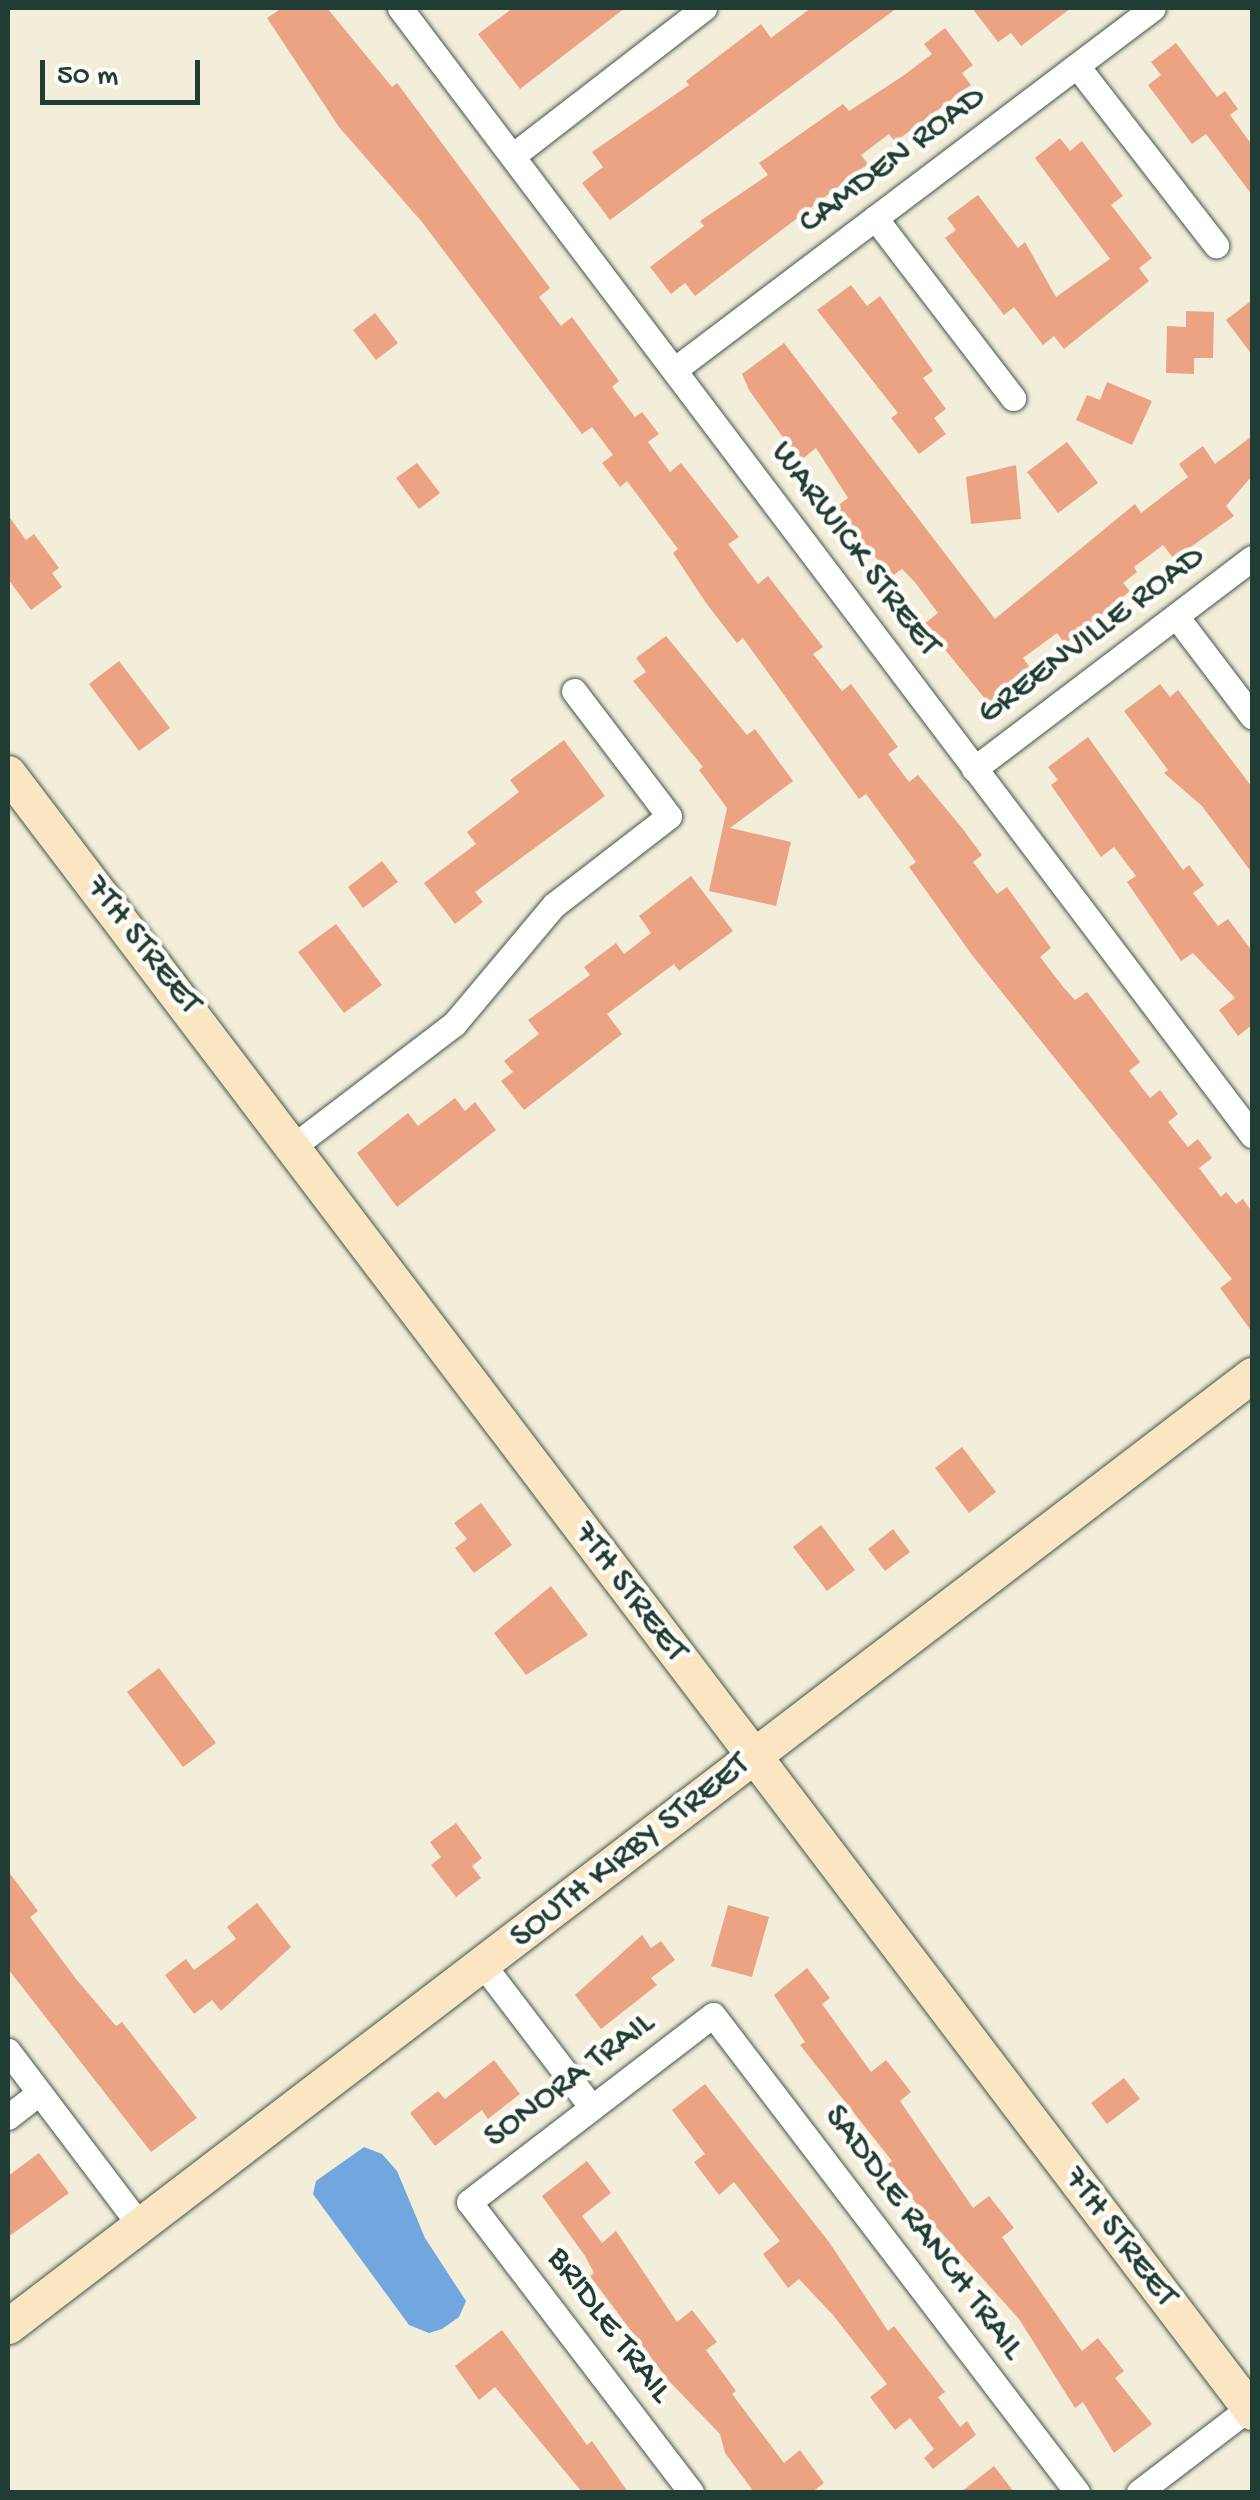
<!DOCTYPE html>
<html>
<head>
<meta charset="utf-8">
<style>
	body { margin:0 }
	#map { position:relative; width:1260px; height:2500px; overflow:hidden; background:#f3eed9; font-family:"Gochi Hand",sans-serif }
	div>[style] { position:absolute }
	[style*='--x'] { left:calc(var(--x)*1px); top:calc(var(--y)*1px); width:calc(var(--w)*1px); rotate:calc(var(--a)*1deg) }
	.water>* { inset:0; background:#71a6de }
	.building>* { inset:0; background:#eca384 }
	.roads { filter:drop-shadow(0 0 2px #3f584d) drop-shadow(0 0 2px #3f584d) }
	.street>* { height:25px; margin:-12.5px; padding:0 12.5px; transform-origin:12.5px; border-radius:12.5px; background:#fff }
	.secondary>* { height:35px; margin:-17.5px; padding:0 17.5px; transform-origin:17.5px; border-radius:17.5px; background:#fbe6c3 }
	span { translate:-50% -50%; white-space:nowrap; text-align:center; line-height:1.15; -webkit-text-stroke:9px #fdfcf7; paint-order:stroke }
	.street-label { font-size:35px; color:#1f3d34 }
	.frame { position:absolute; inset:0; border:10px solid #1f3d34; pointer-events:none }
	.scale { position:absolute; left:40px; top:60px; width:160px; height:45px; box-sizing:border-box; border:5px solid #1f3d34; border-top:0; padding-left:12px; font-size:30px; line-height:35px; white-space:nowrap; color:#1f3d34; -webkit-text-stroke:8px #fdfcf7; paint-order:stroke }
</style>
</head>
<body>
<div id="map">
	<div class="water">
		<i style="clip-path:polygon(364px 2147px,382px 2154px,397px 2171px,425px 2238px,466px 2301px,459px 2317px,442px 2329px,429px 2333px,409px 2325px,313px 2194px,316px 2181px)"></i>
	</div>
	<div class="building">
		<i style="clip-path:polygon(282px 8px,327px 8px,392px 87px,397px 83px,550px 288px,539px 297px,561px 326px,572px 317px,619px 381px,612px 387px,635px 417px,642px 412px,659px 434px,648px 442px,670px 472px,681px 463px,739px 537px,728px 544px,758px 584px,768px 576px,823px 647px,813px 654px,842px 691px,851px 684px,898px 747px,888px 754px,909px 782px,918px 775px,962px 828px,982px 855px,973px 862px,997px 894px,1007px 887px,1051px 948px,1040px 957px,1064px 988px,1075px 1000px,1087px 992px,1119px 1034px,1140px 1062px,1129px 1071px,1150px 1098px,1160px 1090px,1178px 1114px,1168px 1122px,1188px 1147px,1198px 1139px,1212px 1158px,1199px 1168px,1221px 1197px,1226px 1192px,1236px 1204px,1243px 1199px,1252px 1212px,1252px 1332px,1220px 1288px,1232px 1279px,972px 955px,909px 867px,916px 862px,866px 794px,859px 799px,743px 638px,737px 643px,706px 603px,673px 553px,678px 549px,627px 481px,620px 487px,602px 463px,613px 455px,592px 427px,582px 434px,422px 222px,339px 127px,267px 18px)"></i>
		<i style="clip-path:polygon(513px 8px,625px 8px,520px 89px,478px 34px)"></i>
		<i style="clip-path:polygon(811px 8px,897px 8px,610px 220px,582px 183px,603px 167px,592px 152px,689px 85px,686px 81px,761px 24px,771px 38px)"></i>
		<i style="clip-path:polygon(972px 8px,1071px 8px,1021px 46px,1011px 33px,998px 42px)"></i>
		<i style="clip-path:polygon(945px 28px,973px 65px,962px 73px,971px 85px,895px 142px,889px 134px,861px 155px,868px 164px,695px 296px,685px 283px,671px 294px,650px 267px,704px 226px,700px 221px,768px 175px,759px 163px,843px 104px,849px 111px,903px 76px,932px 54px,924px 44px)"></i>
		<i style="clip-path:polygon(1176px 43px,1217px 97px,1225px 91px,1238px 109px,1230px 115px,1252px 145px,1252px 195px,1206px 134px,1192px 144px,1148px 85px,1161px 75px,1151px 62px)"></i>
		<i style="clip-path:polygon(1060px 138px,1070px 151px,1082px 141px,1123px 196px,1111px 205px,1152px 258px,1139px 268px,1149px 281px,1064px 349px,1054px 336px,1043px 345px,1014px 307px,1004px 315px,945px 238px,956px 230px,947px 218px,978px 195px,1018px 248px,1025px 242px,1056px 297px,1110px 259px,1035px 158px)"></i>
		<i style="clip-path:polygon(851px 285px,867px 306px,880px 296px,933px 371px,923px 378px,946px 409px,934px 418px,946px 434px,919px 454px,891px 418px,898px 413px,817px 310px)"></i>
		<i style="clip-path:polygon(1252px 300px,1252px 355px,1226px 320px)"></i>
		<i style="clip-path:polygon(1186px 311px,1214px 312px,1213px 358px,1194px 358px,1194px 374px,1166px 373px,1167px 326px,1186px 327px)"></i>
		<i style="clip-path:polygon(375px 313px,398px 343px,376px 360px,353px 330px)"></i>
		<i style="clip-path:polygon(784px 343px,995px 619px,1135px 504px,1141px 513px,1188px 477px,1179px 464px,1203px 446px,1215px 464px,1252px 436px,1252px 476px,1226px 506px,1234px 516px,1174px 559px,1163px 545px,1134px 567px,1137px 572px,1123px 583px,1130px 591px,1065px 644px,1057px 633px,1023px 658px,1034px 673px,991px 706px,924px 624px,938px 613px,914px 581px,902px 569px,891px 577px,836px 507px,848px 498px,816px 448px,800px 461px,749px 390px,742px 374px)"></i>
		<i style="clip-path:polygon(1107px 382px,1152px 401px,1132px 445px,1076px 420px,1087px 395px,1100px 400px)"></i>
		<i style="clip-path:polygon(1067px 442px,1098px 483px,1058px 513px,1027px 472px)"></i>
		<i style="clip-path:polygon(417px 463px,440px 493px,419px 509px,396px 478px)"></i>
		<i style="clip-path:polygon(1016px 465px,1021px 519px,971px 524px,966px 477px)"></i>
		<i style="clip-path:polygon(8px 515px,26px 540px,34px 534px,59px 568px,52px 573px,62px 587px,31px 610px,8px 579px)"></i>
		<i style="clip-path:polygon(666px 636px,747px 735px,755px 729px,793px 781px,730px 828px,791px 842px,776px 906px,709px 891px,727px 808px,699px 770px,703px 767px,633px 681px,646px 672px,636px 658px)"></i>
		<i style="clip-path:polygon(119px 661px,170px 728px,139px 751px,89px 684px)"></i>
		<i style="clip-path:polygon(1160px 684px,1170px 697px,1178px 690px,1252px 787px,1252px 873px,1202px 806px,1164px 773px,1168px 770px,1124px 711px)"></i>
		<i style="clip-path:polygon(1088px 737px,1183px 870px,1189px 865px,1204px 885px,1193px 893px,1218px 926px,1228px 919px,1252px 951px,1252px 1025px,1238px 1036px,1219px 1010px,1235px 998px,1193px 953px,1181px 961px,1127px 882px,1136px 876px,1114px 847px,1101px 857px,1051px 785px,1058px 780px,1048px 767px)"></i>
		<i style="clip-path:polygon(564px 740px,605px 796px,475px 892px,483px 902px,455px 924px,424px 883px,476px 844px,467px 832px,519px 792px,510px 780px)"></i>
		<i style="clip-path:polygon(382px 861px,398px 882px,363px 908px,348px 887px)"></i>
		<i style="clip-path:polygon(691px 876px,733px 931px,679px 971px,674px 964px,607px 1014px,622px 1034px,524px 1110px,501px 1081px,513px 1072px,504px 1061px,539px 1034px,528px 1020px,590px 975px,584px 967px,616px 943px,624px 954px,651px 933px,639px 916px)"></i>
		<i style="clip-path:polygon(336px 924px,382px 985px,344px 1013px,298px 952px)"></i>
		<i style="clip-path:polygon(455px 1098px,465px 1111px,475px 1102px,496px 1130px,397px 1207px,357px 1153px,408px 1113px,418px 1126px)"></i>
		<i style="clip-path:polygon(962px 1447px,996px 1492px,969px 1513px,935px 1468px)"></i>
		<i style="clip-path:polygon(481px 1503px,512px 1545px,474px 1573px,455px 1548px,467px 1539px,454px 1523px)"></i>
		<i style="clip-path:polygon(821px 1525px,855px 1570px,827px 1591px,793px 1547px)"></i>
		<i style="clip-path:polygon(893px 1529px,910px 1552px,885px 1571px,868px 1549px)"></i>
		<i style="clip-path:polygon(551px 1586px,588px 1635px,526px 1675px,494px 1633px)"></i>
		<i style="clip-path:polygon(159px 1668px,216px 1743px,183px 1767px,127px 1692px)"></i>
		<i style="clip-path:polygon(456px 1823px,482px 1858px,472px 1866px,481px 1878px,456px 1897px,431px 1865px,441px 1857px,430px 1842px)"></i>
		<i style="clip-path:polygon(8px 1871px,38px 1911px,30px 1917px,76px 1979px,116px 2026px,122px 2022px,197px 2118px,151px 2152px,8px 1969px)"></i>
		<i style="clip-path:polygon(257px 1903px,291px 1947px,221px 2011px,212px 2000px,194px 2014px,165px 1975px,186px 1959px,194px 1970px,236px 1939px,227px 1927px)"></i>
		<i style="clip-path:polygon(728px 1905px,769px 1917px,752px 1977px,711px 1966px)"></i>
		<i style="clip-path:polygon(642px 1935px,651px 1948px,661px 1941px,675px 1960px,651px 1978px,657px 1985px,601px 2029px,575px 1995px)"></i>
		<i style="clip-path:polygon(807px 1968px,830px 1998px,822px 2004px,871px 2072px,886px 2060px,911px 2092px,900px 2101px,973px 2208px,989px 2196px,1014px 2228px,1002px 2237px,1082px 2351px,1098px 2338px,1124px 2371px,1115px 2378px,1152px 2424px,1114px 2453px,1083px 2402px,1075px 2408px,1019px 2319px,920px 2209px,888px 2164px,892px 2161px,800px 2045px,805px 2042px,774px 1995px)"></i>
		<i style="clip-path:polygon(494px 2060px,520px 2094px,488px 2119px,482px 2110px,435px 2146px,410px 2113px,438px 2091px,445px 2099px)"></i>
		<i style="clip-path:polygon(1124px 2078px,1140px 2099px,1107px 2124px,1091px 2103px)"></i>
		<i style="clip-path:polygon(705px 2084px,829px 2242px,888px 2331px,894px 2326px,945px 2392px,938px 2397px,960px 2427px,967px 2421px,976px 2435px,933px 2469px,924px 2458px,934px 2449px,910px 2418px,895px 2430px,870px 2397px,887px 2384px,833px 2315px,799px 2279px,788px 2288px,763px 2254px,780px 2241px,734px 2182px,719px 2195px,694px 2162px,705px 2154px,672px 2110px)"></i>
		<i style="clip-path:polygon(39px 2153px,69px 2193px,8px 2237px,8px 2176px)"></i>
		<i style="clip-path:polygon(587px 2161px,611px 2193px,582px 2216px,602px 2243px,616px 2231px,677px 2322px,692px 2310px,717px 2342px,706px 2350px,736px 2391px,732px 2394px,784px 2463px,800px 2450px,824px 2483px,812px 2492px,754px 2492px,725px 2453px,720px 2434px,668px 2380px,590px 2276px,594px 2273px,585px 2256px,542px 2196px)"></i>
		<i style="clip-path:polygon(502px 2330px,587px 2445px,592px 2441px,628px 2492px,582px 2492px,495px 2387px,479px 2400px,455px 2366px)"></i>
		<i style="clip-path:polygon(994px 2466px,1014px 2492px,961px 2492px)"></i>
	</div>
	<div class="roads">
		<div class="street">
			<i style="--x:400;--y:8;--w:1413;--a:52.91"></i>
			<i style="--x:1077;--y:66;--w:227;--a:52.2"></i>
			<i style="--x:515;--y:154;--w:239;--a:-37.7"></i>
			<i style="--x:875;--y:218;--w:227;--a:52.5"></i>
			<i style="--x:674;--y:370;--w:600;--a:-37.08"></i>
			<i style="--x:1176;--y:616;--w:126;--a:52.8"></i>
			<i style="--x:974;--y:769;--w:349;--a:-37.2"></i>
			<i style="--x:295;--y:1145;--w:200;--a:-37.3"></i>
			<i style="--x:454;--y:1024;--w:155;--a:-50"></i>
			<i style="--x:554;--y:905;--w:145;--a:-37.7"></i>
			<i style="--x:669;--y:816;--w:157;--a:-127.2"></i>
			<i style="--x:484;--y:1966;--w:178;--a:52.7"></i>
			<i style="--x:8;--y:2051;--w:217;--a:52.9"></i>
			<i style="--x:8;--y:2117;--w:39;--a:-38"></i>
			<i style="--x:691;--y:2492;--w:365;--a:-127.4"></i>
			<i style="--x:469;--y:2202;--w:307;--a:-37.5"></i>
			<i style="--x:713;--y:2015;--w:600;--a:52.65"></i>
			<i style="--x:1139;--y:2492;--w:138;--a:-37.4"></i>
		</div>
		<div class="secondary">
			<i style="--x:8;--y:773;--w:2058;--a:52.8"></i>
			<i style="--x:8;--y:2326;--w:1566;--a:-37.4"></i>
		</div>
	</div>
	<div class="street-label">
		<span style="left:893px;top:161px;rotate:-37deg">CAMDEN ROAD</span>
		<span style="left:854px;top:550px;rotate:53deg">WARWICK STREET</span>
		<span style="left:1092px;top:636px;rotate:-37deg">GREENVILLE ROAD</span>
		<span style="left:142px;top:946px;rotate:52deg">7TH STREET</span>
		<span style="left:629px;top:1593px;rotate:53deg">7TH STREET</span>
		<span style="left:631px;top:1852px;rotate:-38deg">SOUTH KIRBY STREET</span>
		<span style="left:570px;top:2081px;rotate:-37deg">SONORA TRAIL</span>
		<span style="left:923px;top:2233px;rotate:53deg">SADDLE RANCH TRAIL</span>
		<span style="left:1119px;top:2238px;rotate:53deg">7TH STREET</span>
		<span style="left:608px;top:2326px;rotate:53deg">BRIDLE TRAIL</span>
	</div>
	<div class="frame"></div>
	<div class="scale">50 m</div>
</div>
</body>
</html>
